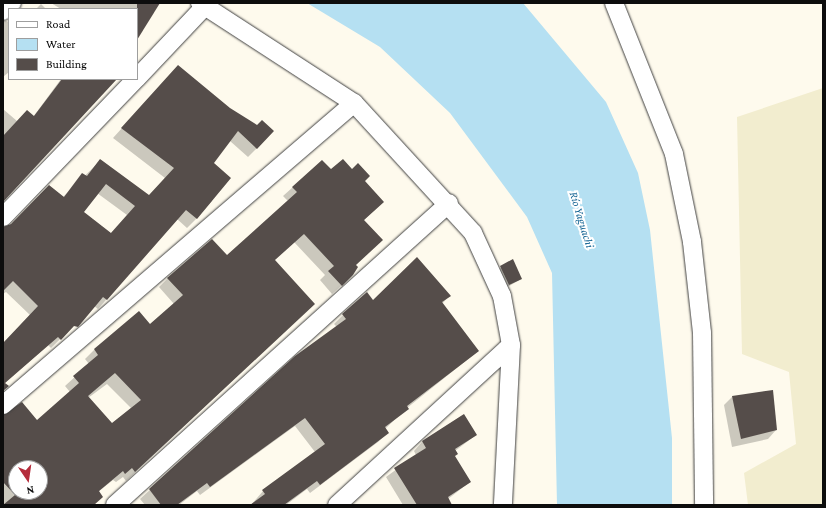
<!DOCTYPE html>
<html>
<head>
<meta charset="utf-8">
<style>
	body { margin:0 }
	#map { position:relative; width:826px; height:508px; overflow:hidden; background:#fefaed; font-family:"Crimson Pro",serif }
	div>[style] { position:absolute }
	[style*='--x'] { left:calc(var(--x)*1px); top:calc(var(--y)*1px); width:calc(var(--w)*1px); rotate:calc(var(--a)*1deg) }
	.farmland>* { inset:0; background:#f2edcf }
	.water>* { inset:0; background:#b5e0f2 }
	.shadow>* { inset:0; background:#0003 }
	.building>* { inset:0; background:#554d4a }
	.roads { filter:drop-shadow(0 0 1px #404040) drop-shadow(0 0 1px #404040) }
	.street>* { height:18px; margin:-9px; padding:0 9px; transform-origin:9px; border-radius:9px; background:#fff }
	span { translate:-50% -50%; white-space:nowrap; text-align:center; line-height:1.15; -webkit-text-stroke:4px #fff; paint-order:stroke }
	.water-label { font-size:12px; color:#1d6a97; font-style:italic }
	.frame { position:absolute; inset:0; border:4px solid #0d0d0d; pointer-events:none }
	.legend { position:absolute; left:8px; top:8px; width:130px; height:72px; box-sizing:border-box; background:#fff; border:1px solid #9e9e9e; margin:0; padding:5px 7px; list-style:none; font-size:12px; color:#0d0d0d }
	.legend li { display:flex; align-items:center; gap:8px; height:20px }
	.legend b { width:20px; border:1px solid #9e9e9e }
	.north { position:absolute; left:8px; top:460px; width:40px; height:40px; box-sizing:border-box; background:#fff; border:1px solid #9e9e9e; border-radius:50%; rotate:167deg; font-size:11px; font-weight:700; line-height:16px; text-align:center; color:#0d0d0d }
	.north::after { content:''; display:block; margin:auto; width:14px; height:18px; background:#b52d3c; clip-path:polygon(50% 0,100% 100%,50% 72%,0 100%) }
</style>
</head>
<body>
<div id="map">
	<div class="farmland">
		<i style="clip-path:polygon(823px 88px,823px 505px,748px 505px,744px 473px,796px 444px,789px 372px,742px 354px,737px 117px)"></i>
	</div>
	<div class="water">
		<i style="clip-path:polygon(307px 3px,523px 3px,606px 102px,638px 173px,650px 230px,672px 438px,672px 505px,557px 505px,552px 273px,527px 217px,450px 113px,380px 47px)"></i>
	</div>
	<div class="shadow">
		<i style="clip-path:polygon(51px 3px,154px 3px,137px 37px,137px 9px,61px 9px)"></i>
		<i style="clip-path:polygon(41px 4px,46px 9px,36px 9px)"></i>
		<i style="clip-path:polygon(3px 20px,9px 22px,9px 72px,3px 77px)"></i>
		<i style="clip-path:polygon(evenodd,178px 66px,257px 148px,248px 157px,230px 141px,213px 163px,212px 201px,196px 219px,187px 228px,177px 219px,98px 309px,94px 306px,51px 348px,48px 345px,5px 383px,3px 390px,3px 344px,30px 315px,6px 292px,3px 294px,3px 226px,10px 226px,63px 197px,101px 160px,149px 196px,165px 178px,113px 138px,178px 66px,97px 193px,127px 215px,110px 234px,82px 212px,97px 193px)"></i>
		<i style="clip-path:polygon(61px 79px,115px 79px,3px 200px,3px 109px,17px 121px,33px 117px)"></i>
		<i style="clip-path:polygon(evenodd,322px 161px,331px 171px,364px 181px,383px 202px,363px 221px,355px 265px,343px 284px,332px 294px,320px 280px,325px 275px,294px 242px,274px 260px,304px 313px,126px 481px,123px 477px,116px 482px,113px 480px,98px 492px,94px 505px,4px 505px,3px 416px,37px 421px,70px 392px,65px 386px,89px 364px,85px 359px,94px 350px,139px 312px,149px 325px,174px 304px,159px 287px,168px 278px,227px 256px,288px 201px,283px 196px,322px 161px,107px 384px,131px 408px,111px 424px,88px 398px,107px 384px,322px 161px,16px 468px,40px 468px,40px 492px,16px 492px,16px 468px)"></i>
		<i style="clip-path:polygon(512px 260px,521px 279px,504px 289px,496px 271px)"></i>
		<i style="clip-path:polygon(449px 296px,442px 304px,478px 351px,407px 408px,385px 429px,388px 432px,378px 442px,310px 493px,307px 489px,286px 505px,251px 505px,263px 491px,315px 452px,295px 426px,200px 495px,197px 491px,179px 505px,145px 505px,140px 499px,296px 357px,337px 327px,334px 324px,343px 315px,373px 301px)"></i>
		<i style="clip-path:polygon(732px 397px,776px 430px,768px 439px,732px 447px,724px 405px)"></i>
		<i style="clip-path:polygon(463px 415px,476px 435px,455px 451px,454px 457px,470px 482px,448px 499px,451px 505px,403px 505px,386px 477px,416px 455px,414px 451px,422px 442px)"></i>
	</div>
	<div class="building">
		<i style="clip-path:polygon(137px 3px,160px 3px,137px 40px)"></i>
		<i style="clip-path:polygon(evenodd,178px 65px,230px 108px,257px 125px,262px 120px,274px 131px,257px 149px,238px 131px,214px 163px,231px 178px,197px 219px,186px 210px,107px 300px,103px 297px,78px 327px,74px 326px,61px 340px,58px 337px,5px 383px,9px 386px,3px 391px,3px 343px,38px 306px,13px 281px,3px 291px,3px 227px,11px 224px,49px 185px,64px 197px,82px 173px,87px 176px,100px 159px,149px 195px,174px 168px,121px 128px,178px 65px,106px 184px,135px 206px,111px 233px,84px 212px,106px 184px)"></i>
		<i style="clip-path:polygon(62px 79px,117px 79px,3px 202px,3px 136px,27px 110px,34px 116px)"></i>
		<i style="clip-path:polygon(evenodd,343px 159px,352px 169px,358px 163px,370px 176px,365px 181px,384px 202px,364px 220px,383px 240px,356px 265px,358px 267px,353px 275px,342px 286px,328px 271px,334px 266px,304px 234px,275px 260px,315px 304px,135px 472px,132px 468px,125px 474px,123px 471px,99px 491px,103px 497px,94px 505px,3px 505px,15px 495px,3px 482px,3px 415px,22px 402px,37px 420px,79px 383px,73px 376px,98px 355px,94px 349px,139px 311px,150px 324px,183px 295px,167px 278px,212px 239px,227px 255px,297px 192px,292px 187px,322px 160px,331px 169px,343px 159px,115px 373px,141px 400px,112px 423px,88px 396px,115px 373px,343px 159px,16px 468px,40px 468px,40px 492px,16px 492px,16px 468px)"></i>
		<i style="clip-path:polygon(417px 257px,451px 296px,442px 302px,479px 351px,407px 406px,409px 409px,385px 427px,389px 433px,320px 485px,317px 481px,284px 505px,250px 505px,265px 494px,262px 490px,325px 444px,305px 418px,210px 487px,207px 483px,177px 505px,161px 505px,149px 489px,295px 356px,346px 319px,342px 314px,367px 292px,373px 300px)"></i>
		<i style="clip-path:polygon(513px 259px,522px 279px,509px 285px,500px 266px)"></i>
		<i style="clip-path:polygon(773px 390px,777px 430px,741px 439px,732px 396px)"></i>
		<i style="clip-path:polygon(464px 414px,477px 435px,455px 449px,458px 454px,455px 456px,471px 482px,448px 497px,452px 505px,417px 505px,394px 468px,426px 448px,422px 441px)"></i>
	</div>
	<div class="roads">
		<div class="street">
			<i style="--x:200;--y:3;--w:184;--a:33"></i>
			<i style="--x:354;--y:103;--w:176;--a:47.5"></i>
			<i style="--x:473;--y:233;--w:69;--a:65.3"></i>
			<i style="--x:502;--y:296;--w:50;--a:79.6"></i>
			<i style="--x:511;--y:345;--w:160;--a:92.9"></i>
			<i style="--x:614;--y:3;--w:162;--a:68.3"></i>
			<i style="--x:674;--y:154;--w:90;--a:78.4"></i>
			<i style="--x:692;--y:242;--w:92;--a:83.7"></i>
			<i style="--x:702;--y:333;--w:172;--a:89.3"></i>
			<i style="--x:3;--y:11;--w:12;--a:-42"></i>
			<i style="--x:137;--y:78;--w:99;--a:-46.6"></i>
			<i style="--x:3;--y:217;--w:192;--a:-46.1"></i>
			<i style="--x:3;--y:405;--w:463;--a:-40.7"></i>
			<i style="--x:115;--y:505;--w:450;--a:-42.1"></i>
			<i style="--x:337;--y:505;--w:236;--a:-42.6"></i>
		</div>
	</div>
	<div class="water-label">
		<span style="left:581px;top:220px;rotate:73deg">Río Yaguachi</span>
	</div>
	<div class="frame"></div>
	<ul class="legend">
	<li><b style="height:5px;background:#fff"></b>Road</li>
	<li><b style="height:11px;background:#b5e0f2"></b>Water</li>
	<li><b style="height:11px;background:#554d4a"></b>Building</li>
	</ul>
	<div class="north">N</div>
</div>
</body>
</html>
